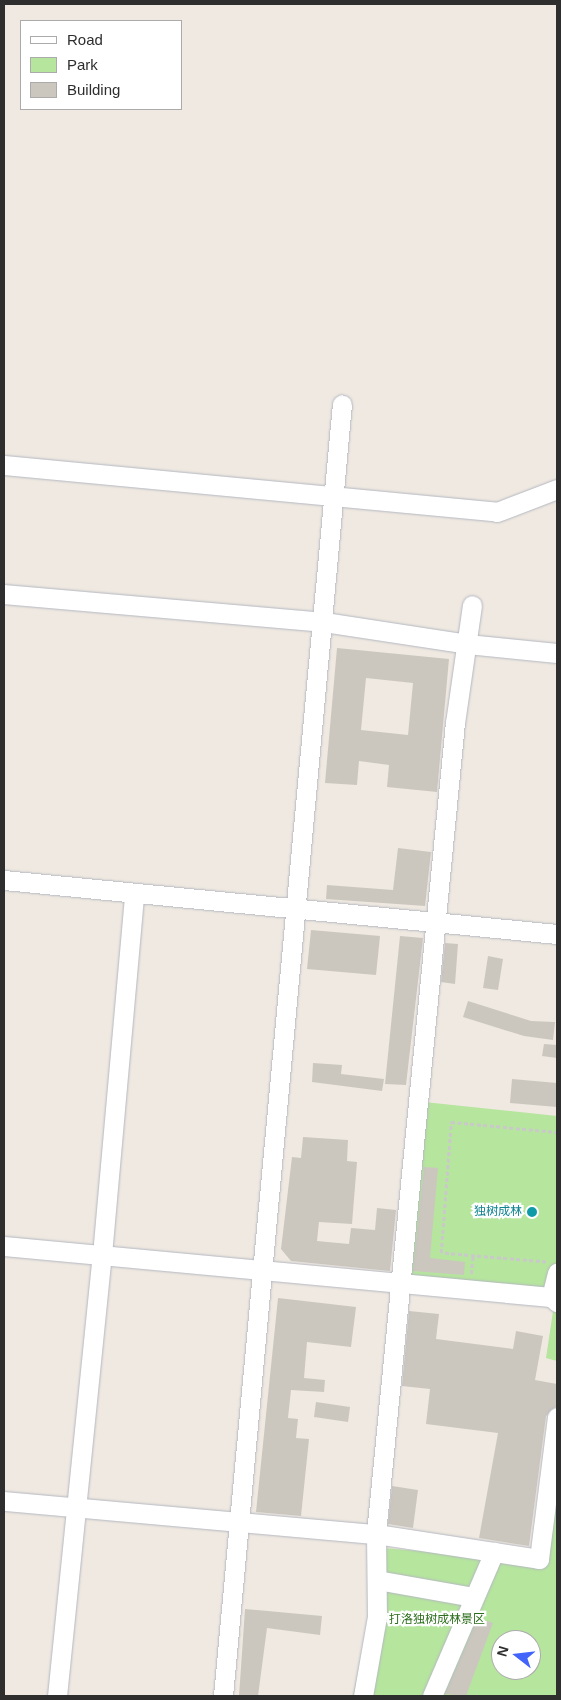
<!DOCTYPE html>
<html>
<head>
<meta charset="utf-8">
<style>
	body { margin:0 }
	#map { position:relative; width:561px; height:1700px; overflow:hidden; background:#efe9e1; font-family:Helvetica,"Noto Sans SC",sans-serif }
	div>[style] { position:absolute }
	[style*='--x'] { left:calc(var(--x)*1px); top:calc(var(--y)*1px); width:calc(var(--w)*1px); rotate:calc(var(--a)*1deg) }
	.green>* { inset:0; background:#b6e59e }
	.building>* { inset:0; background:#cbc7bf }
	.path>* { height:2.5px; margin-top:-1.25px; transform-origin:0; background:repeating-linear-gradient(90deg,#c9c9c9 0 4px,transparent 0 6.5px) }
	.roads { filter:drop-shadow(0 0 1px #b4b7c1) drop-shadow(0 0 1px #b4b7c1) }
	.minor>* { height:19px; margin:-9.5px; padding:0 9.5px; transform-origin:9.5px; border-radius:9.5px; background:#fff }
	.dots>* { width:14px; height:14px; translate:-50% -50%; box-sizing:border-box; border:2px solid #fff; border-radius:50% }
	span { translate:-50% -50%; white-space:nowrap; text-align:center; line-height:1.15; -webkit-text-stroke:4.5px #fff; paint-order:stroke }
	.culture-label { font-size:12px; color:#0d838f }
	.right { translate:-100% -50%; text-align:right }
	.park-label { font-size:12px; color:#2c6e1b }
	.frame { position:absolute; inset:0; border:5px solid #2e2e2e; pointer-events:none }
	.legend { position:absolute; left:20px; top:20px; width:162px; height:90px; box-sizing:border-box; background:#fff; border:1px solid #ababab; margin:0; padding:6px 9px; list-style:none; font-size:15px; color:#2e2e2e }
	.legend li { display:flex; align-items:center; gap:10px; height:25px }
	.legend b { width:25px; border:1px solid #ababab }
	.north { position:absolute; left:491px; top:1630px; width:50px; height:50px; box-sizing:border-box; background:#fff; border:1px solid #ababab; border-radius:50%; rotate:286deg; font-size:14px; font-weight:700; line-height:20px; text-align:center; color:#2e2e2e }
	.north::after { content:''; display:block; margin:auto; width:18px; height:22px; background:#4264fb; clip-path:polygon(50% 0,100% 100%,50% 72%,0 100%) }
</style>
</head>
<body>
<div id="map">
	<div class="green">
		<i style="clip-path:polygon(424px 1102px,557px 1116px,557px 1361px,546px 1358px,556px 1291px,409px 1279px)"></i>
		<i style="clip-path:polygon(evenodd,557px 1451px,557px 1696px,353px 1696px,383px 1548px,540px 1561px,557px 1451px,501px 1640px,531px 1640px,531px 1670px,501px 1670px,501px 1640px)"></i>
	</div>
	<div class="building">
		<i style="clip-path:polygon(evenodd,337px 648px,449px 659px,437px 792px,387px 787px,389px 765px,359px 761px,357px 785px,325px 783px,337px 648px,366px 678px,413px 683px,408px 735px,361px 730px,366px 678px)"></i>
		<i style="clip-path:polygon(398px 848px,431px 852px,425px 906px,326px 899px,327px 885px,393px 890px)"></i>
		<i style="clip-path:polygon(311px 930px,380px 936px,376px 975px,307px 969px)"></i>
		<i style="clip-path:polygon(400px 936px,423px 938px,406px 1085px,385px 1084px)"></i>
		<i style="clip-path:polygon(445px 943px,458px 944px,455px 984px,441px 982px)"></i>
		<i style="clip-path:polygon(488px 956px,503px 959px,498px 990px,483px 988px)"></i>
		<i style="clip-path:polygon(468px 1001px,531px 1021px,555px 1022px,553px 1040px,524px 1036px,463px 1017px)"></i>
		<i style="clip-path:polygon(544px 1044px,557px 1045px,557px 1058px,542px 1056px)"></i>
		<i style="clip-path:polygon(313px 1063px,342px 1065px,341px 1074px,384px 1079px,382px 1091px,312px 1082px)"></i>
		<i style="clip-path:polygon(512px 1079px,557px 1083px,557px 1107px,510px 1103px)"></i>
		<i style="clip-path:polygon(303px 1137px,348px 1140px,347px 1161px,357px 1162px,352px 1224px,319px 1222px,317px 1241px,349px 1244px,351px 1228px,375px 1230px,377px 1208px,396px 1210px,390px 1271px,291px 1261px,281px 1249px,292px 1157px,301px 1158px)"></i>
		<i style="clip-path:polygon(424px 1167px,438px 1168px,430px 1258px,465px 1262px,464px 1275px,413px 1271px)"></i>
		<i style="clip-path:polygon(278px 1298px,356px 1307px,351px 1347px,307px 1342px,304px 1378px,325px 1380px,324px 1392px,291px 1390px,288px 1418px,298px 1419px,296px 1438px,309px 1439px,301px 1516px,256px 1512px)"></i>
		<i style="clip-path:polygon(409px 1311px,439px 1314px,436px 1339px,513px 1349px,516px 1331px,543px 1336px,535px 1380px,557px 1384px,557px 1406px,546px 1416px,529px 1546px,479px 1538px,498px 1433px,426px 1424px,430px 1389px,402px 1386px)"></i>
		<i style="clip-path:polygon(316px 1402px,350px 1407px,348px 1422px,314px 1417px)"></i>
		<i style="clip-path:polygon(392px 1486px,418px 1490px,413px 1528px,388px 1524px)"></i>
		<i style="clip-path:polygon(245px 1609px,322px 1616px,320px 1635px,267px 1628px,258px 1696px,239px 1696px)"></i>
		<i style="clip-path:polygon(478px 1618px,493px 1623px,466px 1696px,445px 1694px)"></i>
	</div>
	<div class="path">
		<i style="--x:546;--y:1262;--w:105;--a:-175.1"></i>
		<i style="--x:441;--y:1253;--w:131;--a:-85.6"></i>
		<i style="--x:451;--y:1122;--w:106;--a:5.4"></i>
		<i style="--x:471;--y:1274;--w:18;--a:-84"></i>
	</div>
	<div class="roads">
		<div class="minor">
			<i style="--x:4;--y:465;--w:495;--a:5.4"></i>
			<i style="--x:497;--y:512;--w:64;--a:-21"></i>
			<i style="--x:4;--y:594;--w:321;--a:5"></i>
			<i style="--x:324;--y:622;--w:145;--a:8.7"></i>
			<i style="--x:467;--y:644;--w:90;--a:5.7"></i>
			<i style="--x:4;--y:880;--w:556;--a:5.58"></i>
			<i style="--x:4;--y:1246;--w:549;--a:5.33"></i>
			<i style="--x:551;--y:1297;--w:8;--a:40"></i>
			<i style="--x:551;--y:1297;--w:25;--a:-76"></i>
			<i style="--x:4;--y:1501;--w:373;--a:5.1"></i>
			<i style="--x:376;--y:1534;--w:165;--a:8.7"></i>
			<i style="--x:539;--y:1559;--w:143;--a:-82.8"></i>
			<i style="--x:377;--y:1580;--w:97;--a:10"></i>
			<i style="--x:57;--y:1696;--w:443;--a:-84.2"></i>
			<i style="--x:102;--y:1255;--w:363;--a:-84.9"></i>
			<i style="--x:223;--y:1696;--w:1297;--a:-84.74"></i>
			<i style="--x:363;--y:1696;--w:80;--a:-80"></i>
			<i style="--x:377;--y:1617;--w:83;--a:-90.7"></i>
			<i style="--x:376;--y:1534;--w:815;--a:-84.44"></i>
			<i style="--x:455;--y:723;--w:119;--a:-81.8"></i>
			<i style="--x:432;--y:1696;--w:157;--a:-66.7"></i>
		</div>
	</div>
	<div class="dots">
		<i style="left:532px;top:1212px;background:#0f9aa8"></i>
	</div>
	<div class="culture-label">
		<span class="right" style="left:522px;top:1212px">独树成林</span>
	</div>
	<div class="park-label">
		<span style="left:437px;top:1620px">打洛独树成林景区</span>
	</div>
	<div class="frame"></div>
	<ul class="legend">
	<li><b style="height:6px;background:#fff"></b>Road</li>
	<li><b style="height:14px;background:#b6e59e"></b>Park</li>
	<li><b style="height:14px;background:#cbc7bf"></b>Building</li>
	</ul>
	<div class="north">N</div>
</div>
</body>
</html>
